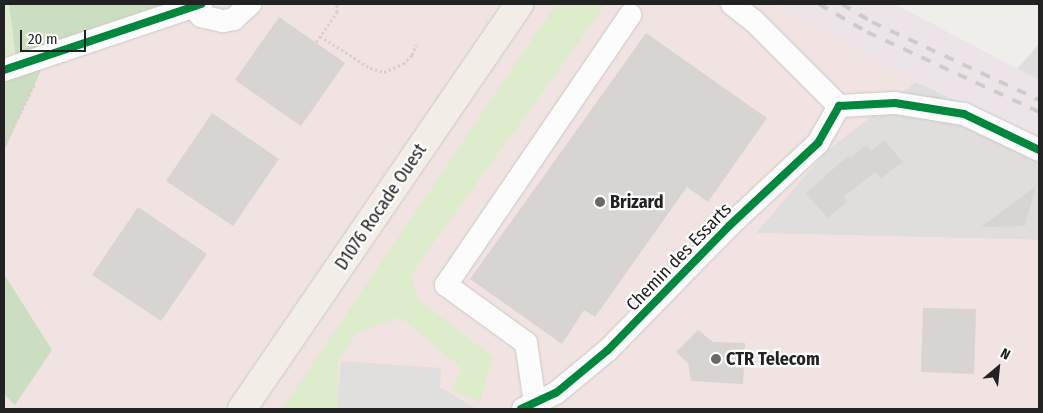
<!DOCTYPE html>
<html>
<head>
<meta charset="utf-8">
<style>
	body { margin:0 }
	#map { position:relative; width:1043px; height:413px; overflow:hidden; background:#f0eeeb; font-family:"Fira Sans Condensed",sans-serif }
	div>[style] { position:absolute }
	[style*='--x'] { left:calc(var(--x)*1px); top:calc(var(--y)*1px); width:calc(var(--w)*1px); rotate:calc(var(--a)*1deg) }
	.residential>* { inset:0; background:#dfdedc }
	.commercial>* { inset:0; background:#f1e3e1 }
	.industrial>* { inset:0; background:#ede4e9 }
	.grass>* { inset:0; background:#ddeccb }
	.forest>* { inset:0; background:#cbdec1 }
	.parking>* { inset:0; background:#e0dfde }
	.building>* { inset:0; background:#d7d4d2 }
	.path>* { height:3px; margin-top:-1.5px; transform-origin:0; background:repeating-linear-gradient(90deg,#dccecd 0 2.5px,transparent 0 5px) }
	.roads { filter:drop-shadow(0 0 1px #c9c8c7) drop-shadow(0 0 1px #c9c8c7) }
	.minor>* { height:22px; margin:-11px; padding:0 11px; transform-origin:11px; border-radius:11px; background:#fdfcfc }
	.major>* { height:28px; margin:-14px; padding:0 14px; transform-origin:14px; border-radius:14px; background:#f3ede7 }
	.rail>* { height:4px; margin-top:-2px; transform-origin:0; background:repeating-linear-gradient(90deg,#ccc 0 10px,transparent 0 20px) }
	.cycleway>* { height:8px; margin:-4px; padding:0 4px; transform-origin:4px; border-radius:4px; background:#00873e }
	.dots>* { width:14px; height:14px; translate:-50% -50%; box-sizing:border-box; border:2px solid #fff; border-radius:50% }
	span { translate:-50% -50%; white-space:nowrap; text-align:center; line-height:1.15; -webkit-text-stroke:4.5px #fff; paint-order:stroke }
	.poi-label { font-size:18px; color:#222; font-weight:700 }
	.left { translate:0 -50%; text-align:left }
	.street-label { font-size:18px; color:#222 }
	.frame { position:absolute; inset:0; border:5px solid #222; pointer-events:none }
	.north { position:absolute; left:973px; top:343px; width:50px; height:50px; -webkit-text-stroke:4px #fff; paint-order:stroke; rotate:28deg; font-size:14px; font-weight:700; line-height:20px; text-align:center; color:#222 }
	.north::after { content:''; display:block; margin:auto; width:18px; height:22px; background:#222; clip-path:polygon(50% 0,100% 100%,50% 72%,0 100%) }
	.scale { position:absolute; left:20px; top:30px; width:66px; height:22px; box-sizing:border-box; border:2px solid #222; border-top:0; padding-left:6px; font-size:15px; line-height:18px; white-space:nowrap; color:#222; -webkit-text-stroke:4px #fff; paint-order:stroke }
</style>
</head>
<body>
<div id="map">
	<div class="residential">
		<i style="clip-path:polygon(1039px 44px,1039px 80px,1016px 70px)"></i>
		<i style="clip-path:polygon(916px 82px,1039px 139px,1039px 240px,755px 233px,826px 151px)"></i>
	</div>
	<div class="commercial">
		<i style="clip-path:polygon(148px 4px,777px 4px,916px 82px,826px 151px,756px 233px,1039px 240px,1039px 409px,4px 409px,4px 129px,45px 49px)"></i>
	</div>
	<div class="industrial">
		<i style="clip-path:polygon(777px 4px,895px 4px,1039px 80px,1039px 139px,916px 82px)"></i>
	</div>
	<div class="grass">
		<i style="clip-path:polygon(4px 4px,9px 4px,15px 53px,4px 56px)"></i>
		<i style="clip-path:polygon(556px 4px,606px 4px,411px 274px,418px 299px,493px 357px,480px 402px,451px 390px,461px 368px,400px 317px,358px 332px,338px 361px,337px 409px,282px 409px)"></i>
	</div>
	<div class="forest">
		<i style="clip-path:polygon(9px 4px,185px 4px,47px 57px,4px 151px,4px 71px,17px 66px)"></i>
		<i style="clip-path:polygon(4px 274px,52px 350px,15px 405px,4px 394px)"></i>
	</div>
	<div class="parking">
		<i style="clip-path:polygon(341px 361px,441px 368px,440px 387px,476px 409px,337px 409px)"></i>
	</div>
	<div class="building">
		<i style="clip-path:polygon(279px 17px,345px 63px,301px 126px,235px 80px)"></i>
		<i style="clip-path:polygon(646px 33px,767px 118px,708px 202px,687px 187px,595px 317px,584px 310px,562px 344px,470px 279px)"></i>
		<i style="clip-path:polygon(212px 113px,279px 159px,233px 226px,166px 181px)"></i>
		<i style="clip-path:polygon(884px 140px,903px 162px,881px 178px,875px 172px,843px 197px,847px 202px,827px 218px,806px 193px,848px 156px,850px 158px,866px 145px,871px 151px)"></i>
		<i style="clip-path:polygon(1036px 186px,1025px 226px,981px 227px)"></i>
		<i style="clip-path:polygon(138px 207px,207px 254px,161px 321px,92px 275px)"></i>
		<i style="clip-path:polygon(923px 308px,976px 309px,974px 374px,921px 372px)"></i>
		<i style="clip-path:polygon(698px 330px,713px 342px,745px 343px,743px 384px,691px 381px,688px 363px,676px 352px)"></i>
	</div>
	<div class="path">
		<i style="--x:320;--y:36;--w:59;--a:32.6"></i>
		<i style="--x:370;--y:68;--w:15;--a:16"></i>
		<i style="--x:384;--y:72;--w:21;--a:-23"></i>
		<i style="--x:403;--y:64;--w:13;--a:-45"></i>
		<i style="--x:412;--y:55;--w:11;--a:-68"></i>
		<i style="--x:316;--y:42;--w:37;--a:-55"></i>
		<i style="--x:337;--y:12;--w:8;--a:-90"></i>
		<i style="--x:4;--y:145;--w:69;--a:-63.4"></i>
	</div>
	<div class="roads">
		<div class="minor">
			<i style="--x:191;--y:4;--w:16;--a:50"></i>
			<i style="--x:201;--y:16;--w:23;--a:13"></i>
			<i style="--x:223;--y:21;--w:11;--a:-10"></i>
			<i style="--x:234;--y:19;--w:22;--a:-43"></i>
			<i style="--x:732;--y:4;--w:28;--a:38"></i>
			<i style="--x:754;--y:21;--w:120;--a:45"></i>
			<i style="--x:4;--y:70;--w:208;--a:-18.5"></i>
			<i style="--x:839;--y:106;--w:56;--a:-3.1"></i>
			<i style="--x:895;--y:103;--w:70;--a:9.1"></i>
			<i style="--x:964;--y:114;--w:83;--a:25.6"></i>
			<i style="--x:535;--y:403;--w:61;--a:-98.5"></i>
			<i style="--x:526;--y:343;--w:99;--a:-144.1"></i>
			<i style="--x:446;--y:285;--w:327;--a:-55.7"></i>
			<i style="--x:523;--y:409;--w:37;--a:-26"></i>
			<i style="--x:556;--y:393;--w:67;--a:-39.6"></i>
			<i style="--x:608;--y:350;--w:173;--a:-45.7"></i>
			<i style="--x:729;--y:226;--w:122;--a:-43"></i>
			<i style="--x:818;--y:143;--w:43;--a:-60.4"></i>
		</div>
		<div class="major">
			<i style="--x:242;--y:409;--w:491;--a:-55.6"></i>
		</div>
	</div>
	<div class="rail">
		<i style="--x:819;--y:4;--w:56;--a:30.3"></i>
		<i style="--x:867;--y:32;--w:190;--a:24.9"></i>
		<i style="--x:842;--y:4;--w:35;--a:31"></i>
		<i style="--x:872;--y:22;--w:184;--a:25"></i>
	</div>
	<div class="cycleway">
		<i style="--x:4;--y:70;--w:208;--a:-18.5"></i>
		<i style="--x:521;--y:409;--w:38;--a:-25"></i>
		<i style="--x:556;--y:393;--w:67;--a:-39.6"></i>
		<i style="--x:608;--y:350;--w:173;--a:-45.7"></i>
		<i style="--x:729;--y:226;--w:122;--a:-43"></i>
		<i style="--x:818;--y:143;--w:43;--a:-60.4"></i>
		<i style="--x:839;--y:106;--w:56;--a:-3.1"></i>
		<i style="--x:895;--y:103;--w:70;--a:9.1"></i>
		<i style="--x:964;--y:114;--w:83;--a:25.6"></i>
	</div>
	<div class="dots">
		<i style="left:600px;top:202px;background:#6a6968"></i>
		<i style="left:716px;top:359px;background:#6a6968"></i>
	</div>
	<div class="poi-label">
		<span class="left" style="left:610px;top:202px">Brizard</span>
		<span class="left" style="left:726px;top:359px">CTR Telecom</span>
	</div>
	<div class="street-label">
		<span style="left:381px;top:207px;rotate:-56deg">D1076 Rocade Ouest</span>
		<span style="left:679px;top:257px;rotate:-46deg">Chemin des Essarts</span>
	</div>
	<div class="frame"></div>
	<div class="north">N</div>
	<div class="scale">20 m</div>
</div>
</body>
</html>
